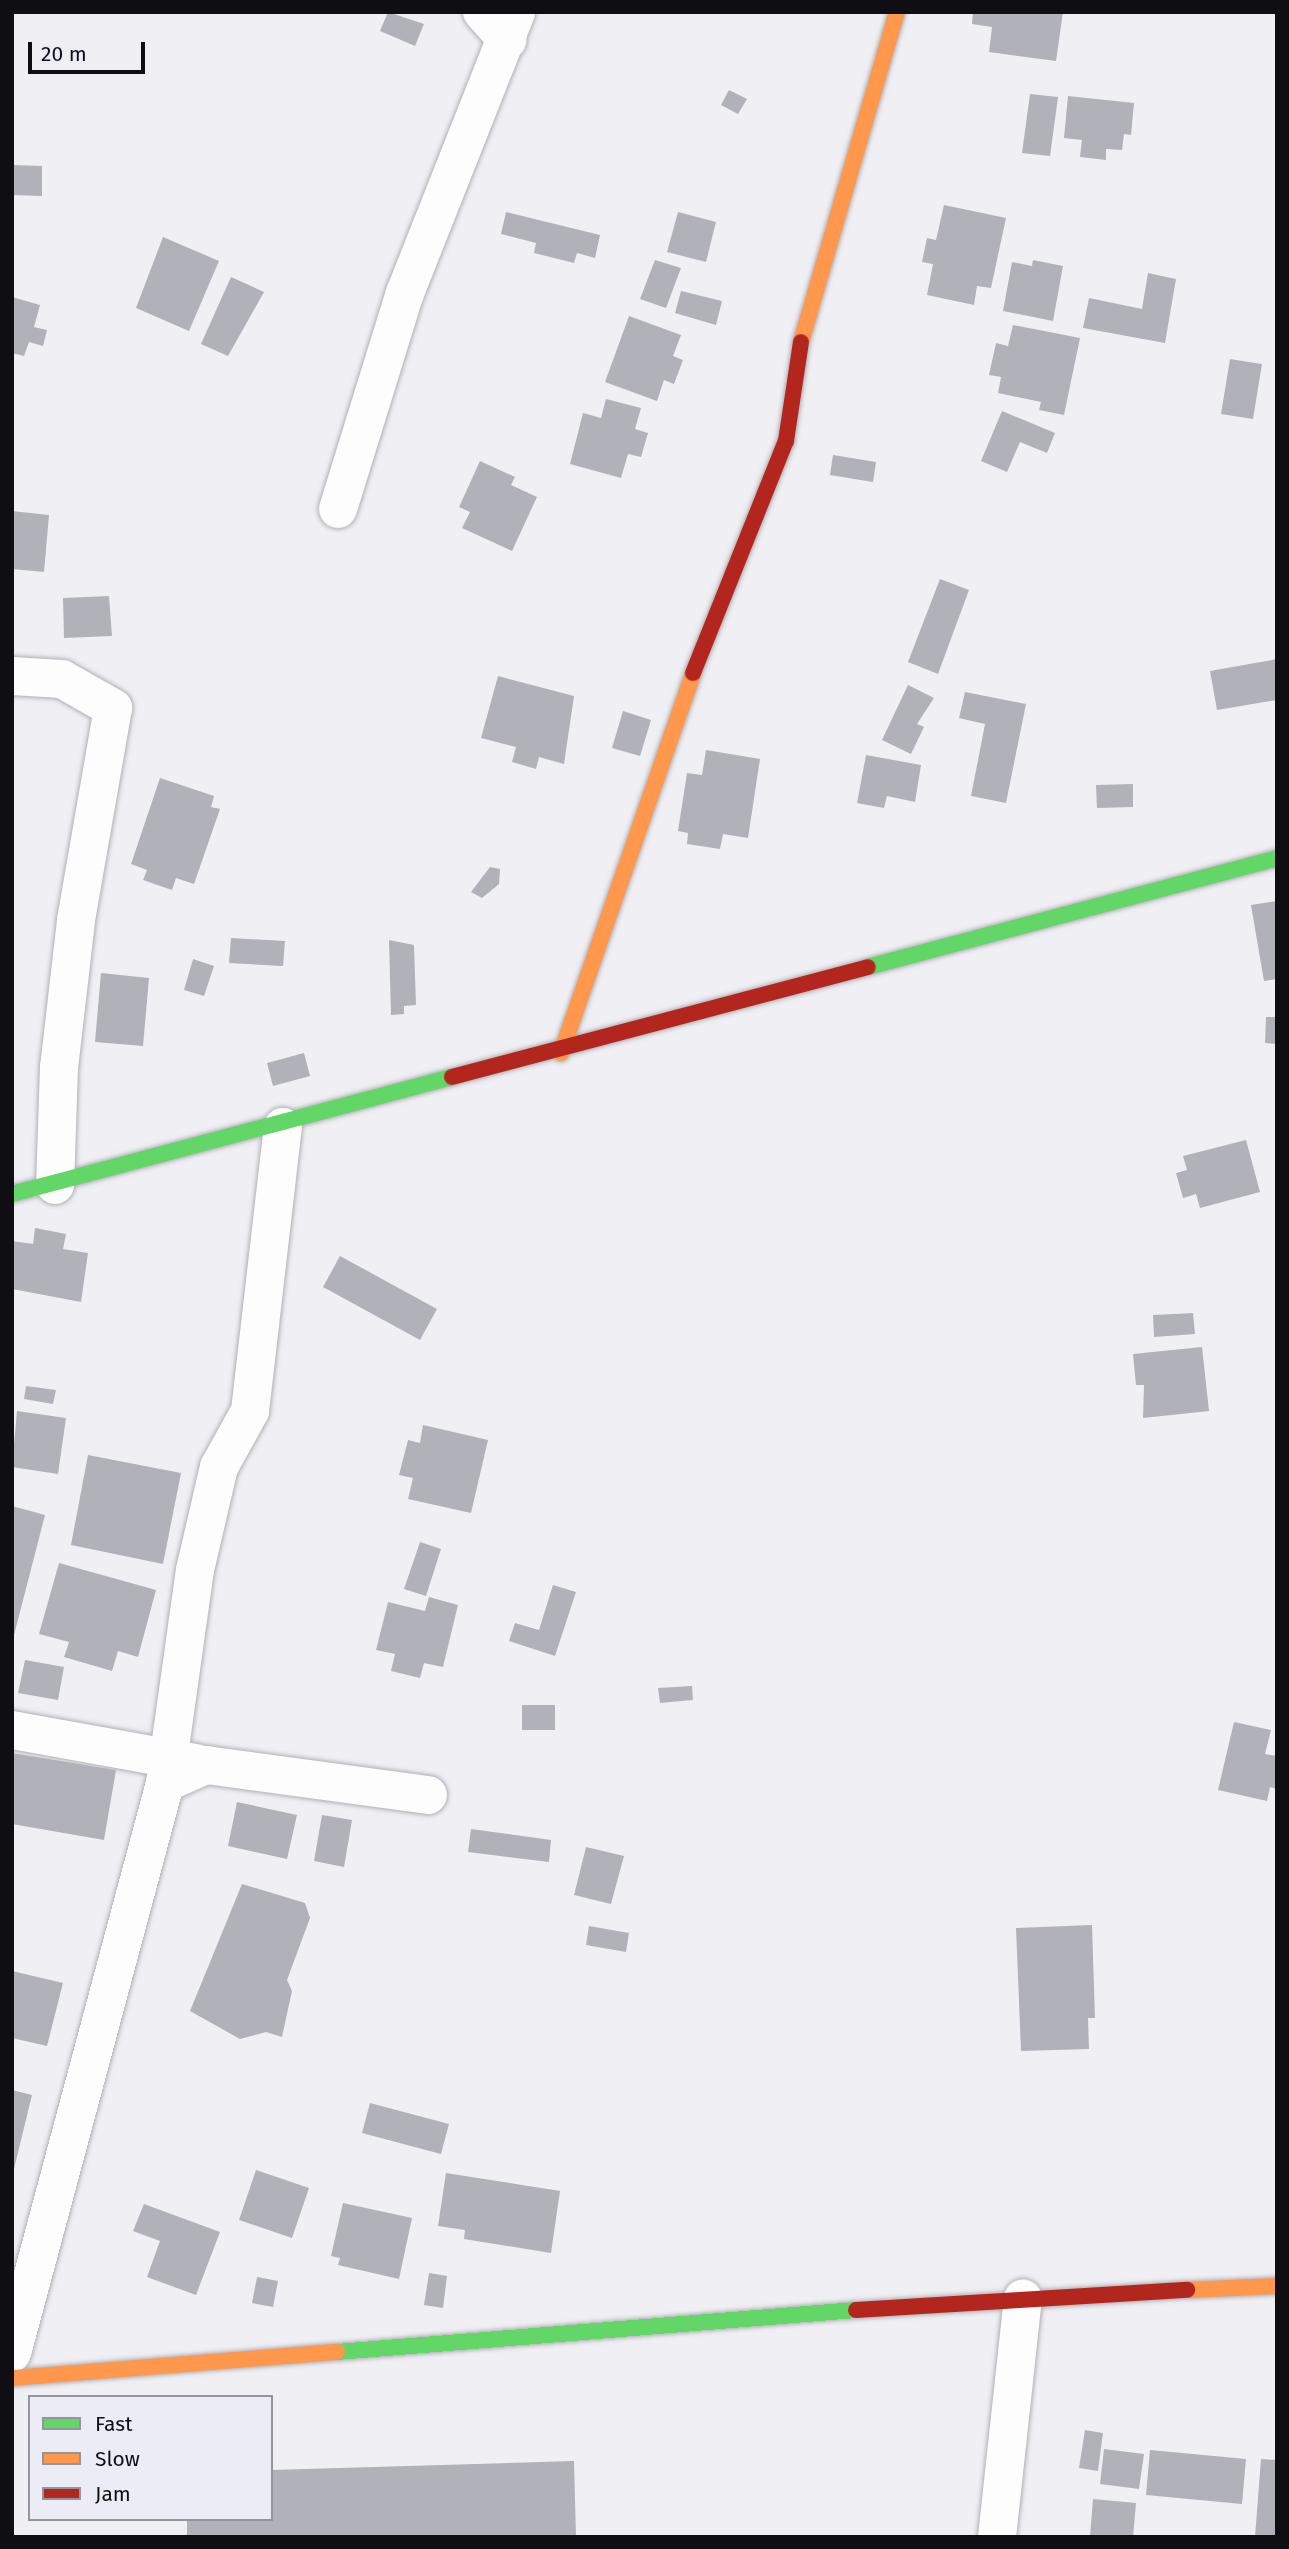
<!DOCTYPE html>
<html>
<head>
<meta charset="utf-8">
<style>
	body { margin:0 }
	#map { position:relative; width:1289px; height:2549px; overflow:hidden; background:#efeff4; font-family:"Fira Sans",sans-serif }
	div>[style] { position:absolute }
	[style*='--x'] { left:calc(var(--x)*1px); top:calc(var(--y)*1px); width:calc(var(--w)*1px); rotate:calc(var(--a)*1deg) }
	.building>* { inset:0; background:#b1b1ba }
	.roads { filter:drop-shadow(0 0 2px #b1b1b5) drop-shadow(0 0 2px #b1b1b5) }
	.street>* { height:38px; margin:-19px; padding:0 19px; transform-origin:19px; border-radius:19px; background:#fdfdfd }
	.fast>* { height:16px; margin:-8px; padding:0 8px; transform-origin:8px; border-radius:8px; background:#63d668 }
	.slow>* { height:16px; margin:-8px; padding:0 8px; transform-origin:8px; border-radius:8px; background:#ff974d }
	.jam>* { height:16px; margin:-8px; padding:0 8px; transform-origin:8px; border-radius:8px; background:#b3261e }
	span { translate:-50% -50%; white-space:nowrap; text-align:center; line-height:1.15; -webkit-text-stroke:6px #ececf7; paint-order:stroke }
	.frame { position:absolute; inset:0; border:14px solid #0f0f13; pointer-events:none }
	.legend { position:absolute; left:28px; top:2395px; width:245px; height:126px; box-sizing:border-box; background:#ececf7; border:2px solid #94949c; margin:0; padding:9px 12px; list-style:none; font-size:21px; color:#0f0f13 }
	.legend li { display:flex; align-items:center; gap:14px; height:35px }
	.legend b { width:35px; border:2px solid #94949c }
	.scale { position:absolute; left:28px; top:42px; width:117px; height:32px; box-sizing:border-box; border:4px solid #0f0f13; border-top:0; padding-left:9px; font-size:21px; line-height:24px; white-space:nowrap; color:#0f0f13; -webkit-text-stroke:5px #ececf7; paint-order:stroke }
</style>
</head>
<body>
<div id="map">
	<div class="building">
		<i style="clip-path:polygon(388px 12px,424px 24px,415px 46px,380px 31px)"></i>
		<i style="clip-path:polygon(973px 12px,1063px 12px,1056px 61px,989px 52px,992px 27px,972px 24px)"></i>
		<i style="clip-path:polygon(729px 90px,747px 99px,738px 114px,721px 105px)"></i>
		<i style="clip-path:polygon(1030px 94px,1058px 97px,1050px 156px,1022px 153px)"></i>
		<i style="clip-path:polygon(1068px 96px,1134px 103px,1131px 135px,1124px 134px,1122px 150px,1106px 149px,1106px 160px,1080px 157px,1082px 140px,1064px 138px)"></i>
		<i style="clip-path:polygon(12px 165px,42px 166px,42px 196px,12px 195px)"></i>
		<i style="clip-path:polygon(944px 205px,1006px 218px,991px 288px,977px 286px,974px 305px,927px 295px,933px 264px,922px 262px,927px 238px,936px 240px)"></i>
		<i style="clip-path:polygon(506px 212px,600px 235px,595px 258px,577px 253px,574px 263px,534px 253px,536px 243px,501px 234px)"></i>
		<i style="clip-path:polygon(678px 212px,716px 222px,706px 262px,667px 252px)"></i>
		<i style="clip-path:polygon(163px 237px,219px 261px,189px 331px,136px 308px)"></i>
		<i style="clip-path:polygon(655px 260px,681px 268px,666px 308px,640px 299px)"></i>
		<i style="clip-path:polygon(1033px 260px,1063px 266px,1053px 321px,1003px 311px,1012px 262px,1032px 266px)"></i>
		<i style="clip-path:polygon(1148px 273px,1176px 279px,1165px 343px,1083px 328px,1089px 298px,1142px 309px)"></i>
		<i style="clip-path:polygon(231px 277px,264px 292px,228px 356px,201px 344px)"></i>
		<i style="clip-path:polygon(681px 291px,722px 301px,716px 325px,675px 313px)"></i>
		<i style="clip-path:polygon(12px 297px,40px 305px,34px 327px,47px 330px,43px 346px,29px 342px,24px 356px,12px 353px)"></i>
		<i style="clip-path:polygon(629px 316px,681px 335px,673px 356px,683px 360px,674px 384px,664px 380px,657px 401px,605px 382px)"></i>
		<i style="clip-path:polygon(1013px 325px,1080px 338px,1064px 415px,1039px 410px,1041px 402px,998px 393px,1001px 377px,989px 375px,996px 343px,1008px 346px)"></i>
		<i style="clip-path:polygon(1230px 359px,1262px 364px,1253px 419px,1221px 414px)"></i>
		<i style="clip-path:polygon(606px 399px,641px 408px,635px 429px,648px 433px,641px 457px,628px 454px,621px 478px,570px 464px,583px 413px,601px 418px)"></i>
		<i style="clip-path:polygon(1002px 411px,1055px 433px,1047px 453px,1020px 442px,1007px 472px,981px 461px)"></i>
		<i style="clip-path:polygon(833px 455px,876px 462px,873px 482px,830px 475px)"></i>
		<i style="clip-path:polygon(480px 461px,515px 477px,511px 485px,537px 497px,512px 551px,462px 528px,470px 512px,459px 507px)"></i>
		<i style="clip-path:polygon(12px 511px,49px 515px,44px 572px,12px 569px)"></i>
		<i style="clip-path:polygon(940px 579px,969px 590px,938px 674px,908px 662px)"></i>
		<i style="clip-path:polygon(109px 596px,112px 636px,64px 638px,63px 598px)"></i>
		<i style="clip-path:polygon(1277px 659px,1277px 700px,1217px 710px,1210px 671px)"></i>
		<i style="clip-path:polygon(498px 676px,574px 696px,564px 764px,539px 757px,536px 769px,512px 762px,516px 747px,481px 738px)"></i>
		<i style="clip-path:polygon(908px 685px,934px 698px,917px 724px,924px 727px,911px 754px,882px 740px)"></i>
		<i style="clip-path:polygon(965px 692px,1026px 704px,1006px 803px,971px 796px,985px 724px,959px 718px)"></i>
		<i style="clip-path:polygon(623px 711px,651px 720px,640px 756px,612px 748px)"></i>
		<i style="clip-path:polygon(706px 750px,760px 759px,748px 838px,723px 834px,720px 849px,687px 844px,688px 833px,678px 831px,687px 773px,702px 775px)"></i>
		<i style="clip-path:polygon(866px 755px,921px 765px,915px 802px,887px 796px,884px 808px,857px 803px)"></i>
		<i style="clip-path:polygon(160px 778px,214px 796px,211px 807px,220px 809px,194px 884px,176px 878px,172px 890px,143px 880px,147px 870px,131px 864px)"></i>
		<i style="clip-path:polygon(1133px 784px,1133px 807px,1097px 808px,1096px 785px)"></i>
		<i style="clip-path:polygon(490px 867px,500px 869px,499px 884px,482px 898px,471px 892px)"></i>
		<i style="clip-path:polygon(1277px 901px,1277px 979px,1264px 981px,1251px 905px)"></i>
		<i style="clip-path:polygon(231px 938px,285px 941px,283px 966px,229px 963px)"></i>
		<i style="clip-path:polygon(389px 940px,414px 945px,416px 1005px,404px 1006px,404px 1014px,391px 1015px)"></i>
		<i style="clip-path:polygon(193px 959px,214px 966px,204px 996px,184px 990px)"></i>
		<i style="clip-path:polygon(101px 973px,149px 978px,143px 1046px,95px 1042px)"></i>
		<i style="clip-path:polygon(1266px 1017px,1277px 1017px,1277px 1044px,1265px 1043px)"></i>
		<i style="clip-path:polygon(304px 1053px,310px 1076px,273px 1086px,267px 1063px)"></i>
		<i style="clip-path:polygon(1246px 1140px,1260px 1192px,1200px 1208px,1196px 1194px,1183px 1198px,1176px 1173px,1187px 1170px,1183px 1156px)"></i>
		<i style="clip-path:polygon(35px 1228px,66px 1234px,63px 1249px,88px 1253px,81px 1302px,12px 1289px,12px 1241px,33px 1244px)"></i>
		<i style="clip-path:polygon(340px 1256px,437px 1309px,420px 1340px,323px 1287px)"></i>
		<i style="clip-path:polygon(1193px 1313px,1195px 1334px,1154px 1337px,1153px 1315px)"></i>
		<i style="clip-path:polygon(1202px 1347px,1209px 1411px,1143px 1418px,1144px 1385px,1136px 1385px,1133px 1354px)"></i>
		<i style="clip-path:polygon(26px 1386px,56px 1390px,53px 1404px,24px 1399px)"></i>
		<i style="clip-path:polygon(17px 1411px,66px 1418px,58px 1474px,12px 1467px)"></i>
		<i style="clip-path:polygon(423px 1425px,488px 1440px,471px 1513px,408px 1499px,413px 1478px,399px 1475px,408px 1440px,420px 1443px)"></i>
		<i style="clip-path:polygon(88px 1455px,181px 1473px,163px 1564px,71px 1545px)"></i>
		<i style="clip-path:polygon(12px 1506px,45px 1515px,13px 1639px,12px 1639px)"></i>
		<i style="clip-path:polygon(420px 1542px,441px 1549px,426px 1596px,404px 1589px)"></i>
		<i style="clip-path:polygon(59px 1563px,156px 1590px,138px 1657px,118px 1651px,112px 1671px,64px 1657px,69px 1642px,39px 1634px)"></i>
		<i style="clip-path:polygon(553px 1585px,576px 1592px,555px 1656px,509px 1641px,515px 1623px,539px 1630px)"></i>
		<i style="clip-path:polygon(429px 1597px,458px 1605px,443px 1667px,424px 1663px,420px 1678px,391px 1671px,395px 1654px,376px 1650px,388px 1602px,425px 1611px)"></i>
		<i style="clip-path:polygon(25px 1660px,64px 1667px,58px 1700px,18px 1693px)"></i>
		<i style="clip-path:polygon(692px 1686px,693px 1700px,660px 1703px,658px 1688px)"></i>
		<i style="clip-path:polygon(522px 1705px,555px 1705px,555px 1730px,522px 1730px)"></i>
		<i style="clip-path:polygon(1234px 1722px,1271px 1730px,1265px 1754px,1277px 1756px,1277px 1789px,1270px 1787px,1267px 1801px,1218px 1790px)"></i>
		<i style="clip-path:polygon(12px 1753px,116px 1770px,104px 1840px,12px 1824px)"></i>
		<i style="clip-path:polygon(237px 1802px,297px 1815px,287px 1859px,228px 1846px)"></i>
		<i style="clip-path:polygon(322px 1815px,352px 1820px,344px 1867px,314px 1861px)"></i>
		<i style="clip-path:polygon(471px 1829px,551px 1840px,549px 1862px,468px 1852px)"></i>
		<i style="clip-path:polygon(586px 1847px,624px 1856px,611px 1904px,574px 1895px)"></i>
		<i style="clip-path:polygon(242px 1884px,305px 1903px,310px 1918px,287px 1980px,292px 1991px,282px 2037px,266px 2032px,240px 2039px,190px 2011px)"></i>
		<i style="clip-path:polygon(1092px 1925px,1095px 2018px,1088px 2018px,1089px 2049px,1021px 2051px,1016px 1928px)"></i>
		<i style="clip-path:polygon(589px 1926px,629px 1933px,626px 1952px,586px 1945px)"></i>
		<i style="clip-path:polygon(12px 1971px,63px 1983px,47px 2046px,12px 2038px)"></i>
		<i style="clip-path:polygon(12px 2090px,32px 2095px,13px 2173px,12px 2173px)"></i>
		<i style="clip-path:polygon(370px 2103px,449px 2124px,441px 2154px,362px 2133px)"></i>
		<i style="clip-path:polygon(256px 2170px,309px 2188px,292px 2238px,239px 2220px)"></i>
		<i style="clip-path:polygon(446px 2173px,560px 2191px,551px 2253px,464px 2239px,465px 2230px,438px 2226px)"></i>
		<i style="clip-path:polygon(343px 2203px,412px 2218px,399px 2279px,338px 2265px,340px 2258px,331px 2256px)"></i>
		<i style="clip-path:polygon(144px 2204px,220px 2232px,196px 2295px,147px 2277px,160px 2241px,133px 2231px)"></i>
		<i style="clip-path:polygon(429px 2273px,447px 2276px,443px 2308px,424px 2305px)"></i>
		<i style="clip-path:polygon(257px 2277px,278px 2281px,273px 2307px,252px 2303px)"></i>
		<i style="clip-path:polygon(1085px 2430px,1103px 2433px,1098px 2471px,1079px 2468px)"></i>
		<i style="clip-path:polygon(1104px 2449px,1144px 2454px,1139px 2489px,1100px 2484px)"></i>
		<i style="clip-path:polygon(1150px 2450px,1246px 2459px,1242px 2504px,1146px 2495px)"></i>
		<i style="clip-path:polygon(1261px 2459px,1277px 2460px,1277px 2537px,1255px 2537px)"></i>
		<i style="clip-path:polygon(574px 2461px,576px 2537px,187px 2537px,187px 2519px,271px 2519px,271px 2470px)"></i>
		<i style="clip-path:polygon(1093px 2499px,1136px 2503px,1133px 2537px,1090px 2537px)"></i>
	</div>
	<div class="roads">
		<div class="street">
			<i style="--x:482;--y:12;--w:38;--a:48"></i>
			<i style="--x:338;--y:509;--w:226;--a:-72.8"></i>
			<i style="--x:405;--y:293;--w:302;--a:-68.4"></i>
			<i style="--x:12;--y:676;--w:50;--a:3.4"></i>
			<i style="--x:62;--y:679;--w:59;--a:29.6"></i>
			<i style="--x:113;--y:708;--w:216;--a:99.9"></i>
			<i style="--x:76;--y:921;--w:147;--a:96.6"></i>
			<i style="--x:59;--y:1067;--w:118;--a:91.9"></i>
			<i style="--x:12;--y:1730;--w:187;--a:10.2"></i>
			<i style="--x:165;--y:1783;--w:215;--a:-82"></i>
			<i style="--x:195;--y:1570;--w:106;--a:-76.9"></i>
			<i style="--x:219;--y:1467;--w:64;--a:-61"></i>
			<i style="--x:250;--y:1411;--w:286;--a:-83.4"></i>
			<i style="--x:12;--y:2353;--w:590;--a:-74.97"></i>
			<i style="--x:165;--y:1783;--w:45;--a:-23.7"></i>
			<i style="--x:206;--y:1765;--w:224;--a:7.7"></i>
			<i style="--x:997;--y:2537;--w:240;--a:-83.8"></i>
		</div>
		<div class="fast">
			<i style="--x:868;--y:967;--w:423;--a:-14.9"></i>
			<i style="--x:12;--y:1194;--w:455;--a:-14.9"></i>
			<i style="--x:337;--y:2352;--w:521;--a:-4.63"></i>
		</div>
		<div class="slow">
			<i style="--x:801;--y:342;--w:344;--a:-73.8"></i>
			<i style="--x:561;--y:1053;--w:402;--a:-70.8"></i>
			<i style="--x:1187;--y:2290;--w:90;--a:-2.5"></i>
			<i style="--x:12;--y:2378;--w:326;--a:-4.6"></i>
		</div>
		<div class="jam">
			<i style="--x:693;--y:673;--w:250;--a:-68.2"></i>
			<i style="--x:786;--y:441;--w:100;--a:-81.4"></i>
			<i style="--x:452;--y:1077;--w:430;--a:-14.8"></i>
			<i style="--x:856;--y:2310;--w:332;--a:-3.5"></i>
		</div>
	</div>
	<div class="frame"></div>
	<ul class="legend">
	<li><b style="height:9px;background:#63d668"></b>Fast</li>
	<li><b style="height:9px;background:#ff974d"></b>Slow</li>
	<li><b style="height:9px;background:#b3261e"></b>Jam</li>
	</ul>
	<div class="scale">20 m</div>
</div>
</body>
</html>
